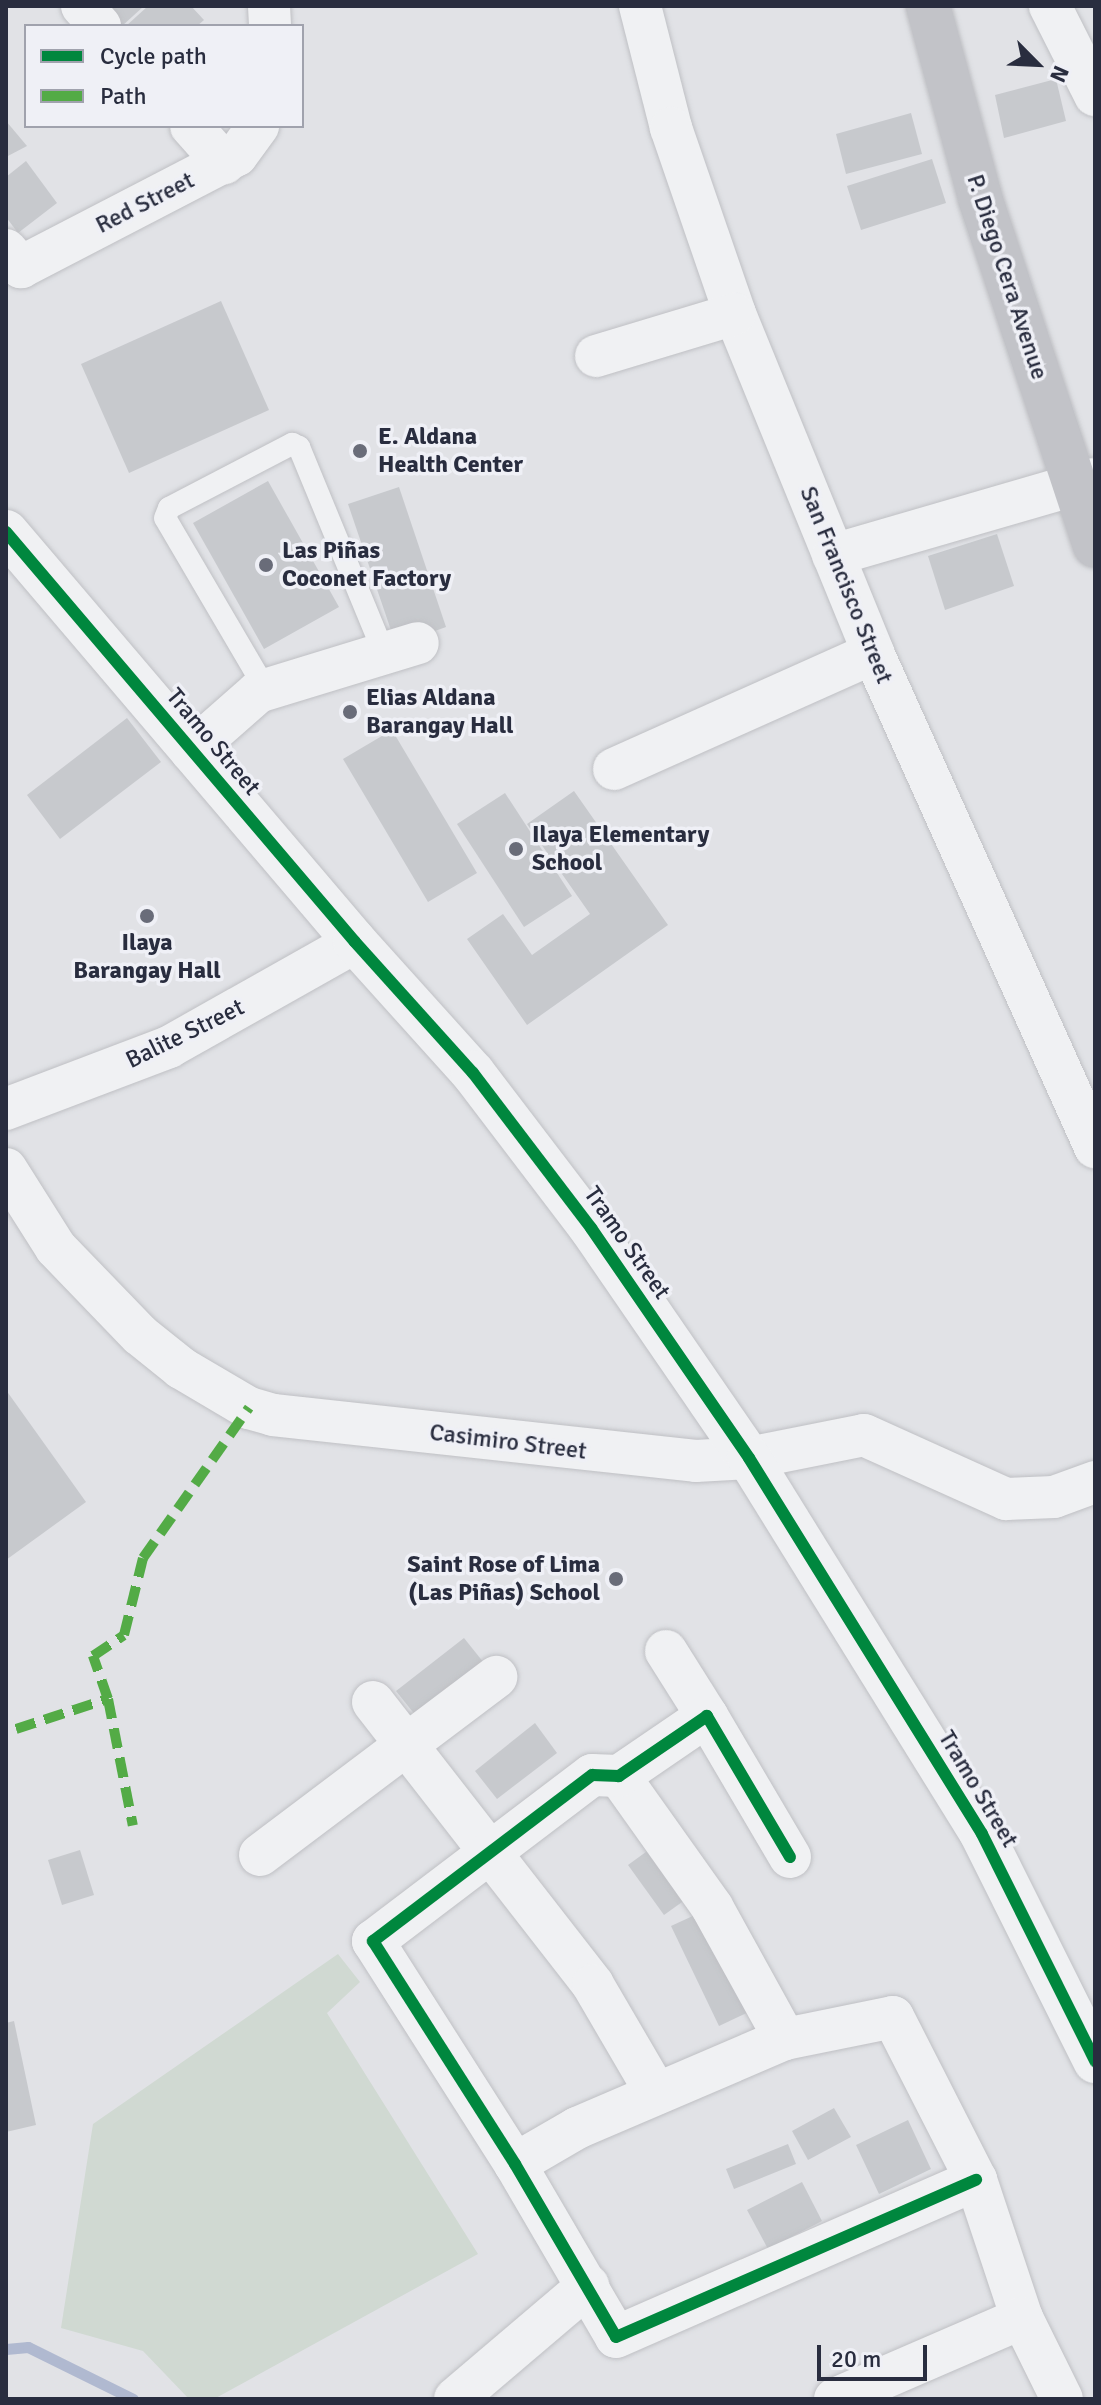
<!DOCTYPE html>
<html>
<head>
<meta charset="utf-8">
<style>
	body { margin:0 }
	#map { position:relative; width:1101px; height:2405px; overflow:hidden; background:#e1e2e6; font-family:Signika,sans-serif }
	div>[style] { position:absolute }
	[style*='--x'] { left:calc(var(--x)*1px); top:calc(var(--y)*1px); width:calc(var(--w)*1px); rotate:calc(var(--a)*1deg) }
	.green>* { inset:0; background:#d0d9d2 }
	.stream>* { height:11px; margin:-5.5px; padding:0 5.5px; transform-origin:5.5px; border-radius:5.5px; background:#b0b9d0 }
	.building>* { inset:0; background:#c7c9cd }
	.roads { filter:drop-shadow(0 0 2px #bfc0c4) drop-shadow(0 0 2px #bfc0c4) }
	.service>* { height:22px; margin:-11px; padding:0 11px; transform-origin:11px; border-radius:11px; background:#f0f1f3 }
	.minor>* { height:42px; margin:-21px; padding:0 21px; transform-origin:21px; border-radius:21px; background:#f0f1f3 }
	.tertiary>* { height:44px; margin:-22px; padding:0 22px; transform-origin:22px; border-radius:22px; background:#f0f1f3 }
	.secondary>* { height:44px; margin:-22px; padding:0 22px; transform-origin:22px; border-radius:22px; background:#c2c3c8 }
	.quiet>* { height:10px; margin-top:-5px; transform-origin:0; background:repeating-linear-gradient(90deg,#53ab46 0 20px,transparent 0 30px) }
	.cycleway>* { height:12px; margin:-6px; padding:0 6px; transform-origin:6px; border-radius:6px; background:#00873e }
	.dots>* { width:22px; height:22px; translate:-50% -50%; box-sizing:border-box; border:4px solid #eff0f6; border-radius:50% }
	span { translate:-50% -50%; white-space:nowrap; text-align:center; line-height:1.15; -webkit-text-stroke:7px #eff0f6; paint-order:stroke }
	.street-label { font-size:24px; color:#292d3f }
	.poi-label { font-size:24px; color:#292d3f; font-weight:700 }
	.left { translate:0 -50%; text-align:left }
	.right { translate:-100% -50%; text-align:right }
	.frame { position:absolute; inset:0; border:8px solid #292d3f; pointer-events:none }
	.legend { position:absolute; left:24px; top:24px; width:280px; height:104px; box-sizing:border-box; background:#eff0f6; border:2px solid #a0a2ad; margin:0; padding:10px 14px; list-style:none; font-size:24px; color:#292d3f }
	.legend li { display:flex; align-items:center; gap:16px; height:40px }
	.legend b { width:40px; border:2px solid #a0a2ad }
	.north { position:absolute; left:997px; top:24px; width:80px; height:80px; -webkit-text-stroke:6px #eff0f6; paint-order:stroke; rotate:114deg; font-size:22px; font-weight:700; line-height:32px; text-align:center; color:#292d3f }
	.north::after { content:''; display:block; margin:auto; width:28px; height:36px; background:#292d3f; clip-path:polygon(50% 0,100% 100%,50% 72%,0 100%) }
	.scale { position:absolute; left:817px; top:2345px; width:110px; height:36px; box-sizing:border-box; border:4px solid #292d3f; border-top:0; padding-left:10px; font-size:24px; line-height:28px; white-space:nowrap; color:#292d3f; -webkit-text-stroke:6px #eff0f6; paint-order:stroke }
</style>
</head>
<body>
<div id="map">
	<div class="green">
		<i style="clip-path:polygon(338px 1954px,360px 1982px,327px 2013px,478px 2254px,214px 2399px,189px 2399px,143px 2351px,61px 2328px,93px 2124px)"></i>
	</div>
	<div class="stream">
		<i style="--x:6;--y:2349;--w:22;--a:-5"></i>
		<i style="--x:28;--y:2347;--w:117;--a:26.3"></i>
	</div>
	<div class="building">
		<i style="clip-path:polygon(95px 6px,144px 6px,122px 26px,113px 26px)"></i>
		<i style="clip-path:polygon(148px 6px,191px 6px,204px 20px,197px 26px,126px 26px)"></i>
		<i style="clip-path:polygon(1056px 79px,1066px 121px,1004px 138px,995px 95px)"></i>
		<i style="clip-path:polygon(911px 113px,922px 154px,846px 174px,836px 134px)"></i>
		<i style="clip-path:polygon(6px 121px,27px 146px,6px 157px)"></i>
		<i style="clip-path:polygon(932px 159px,946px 203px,861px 230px,847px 186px)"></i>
		<i style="clip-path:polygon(26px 161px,57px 203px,18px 233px,6px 217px,6px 177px)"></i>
		<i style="clip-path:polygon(221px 301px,269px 410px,129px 473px,81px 364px)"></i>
		<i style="clip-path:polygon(268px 481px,339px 607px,264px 649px,193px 523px)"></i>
		<i style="clip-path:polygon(399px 487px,446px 627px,396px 645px,348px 504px)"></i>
		<i style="clip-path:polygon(997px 534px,1014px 586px,945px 610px,928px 556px)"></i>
		<i style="clip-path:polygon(127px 718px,161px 762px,60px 839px,27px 795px)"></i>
		<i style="clip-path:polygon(392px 730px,477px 873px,428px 902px,343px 759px)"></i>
		<i style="clip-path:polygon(574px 791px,668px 925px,527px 1025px,467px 939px,503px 914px,532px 955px,590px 914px,527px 824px)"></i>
		<i style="clip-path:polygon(505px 793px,572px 896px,524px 927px,457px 824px)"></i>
		<i style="clip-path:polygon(6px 1390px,86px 1502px,6px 1560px)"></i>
		<i style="clip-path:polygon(464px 1638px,488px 1668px,420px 1721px,396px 1691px)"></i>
		<i style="clip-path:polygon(535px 1723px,557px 1753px,497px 1799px,475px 1771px)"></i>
		<i style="clip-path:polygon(661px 1841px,696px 1892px,664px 1915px,628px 1865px)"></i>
		<i style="clip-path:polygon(80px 1850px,94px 1895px,62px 1905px,48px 1860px)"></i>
		<i style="clip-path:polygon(708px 1909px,755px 2009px,719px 2026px,671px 1926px)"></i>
		<i style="clip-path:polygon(14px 2021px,36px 2125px,6px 2132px,6px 2023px)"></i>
		<i style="clip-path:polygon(834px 2108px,851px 2137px,808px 2160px,792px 2131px)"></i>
		<i style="clip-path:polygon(908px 2120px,931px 2169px,879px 2194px,856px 2145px)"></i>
		<i style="clip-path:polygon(788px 2144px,796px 2164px,734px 2189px,726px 2169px)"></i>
		<i style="clip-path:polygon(802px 2182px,822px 2221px,768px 2249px,747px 2210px)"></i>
	</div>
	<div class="roads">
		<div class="service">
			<i style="--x:266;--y:690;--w:199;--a:-120.4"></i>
			<i style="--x:165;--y:518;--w:11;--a:-68"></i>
			<i style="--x:169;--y:508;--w:139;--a:-27.5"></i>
			<i style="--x:292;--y:444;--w:8;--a:23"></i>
			<i style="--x:299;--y:447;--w:223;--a:67.6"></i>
		</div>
		<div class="minor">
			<i style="--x:82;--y:6;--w:27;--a:48"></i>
			<i style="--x:269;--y:6;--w:20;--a:87"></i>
			<i style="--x:640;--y:6;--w:126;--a:75.7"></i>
			<i style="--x:671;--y:128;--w:197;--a:71"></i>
			<i style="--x:735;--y:314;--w:366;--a:67.8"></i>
			<i style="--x:873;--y:653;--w:542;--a:65.8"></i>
			<i style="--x:1050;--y:6;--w:100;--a:63.2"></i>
			<i style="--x:191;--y:126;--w:50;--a:48.3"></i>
			<i style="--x:6;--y:250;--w:23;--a:49"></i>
			<i style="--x:21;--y:267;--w:243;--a:-27.4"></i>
			<i style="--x:237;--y:155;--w:36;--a:-54"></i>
			<i style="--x:596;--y:356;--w:145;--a:-16.8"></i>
			<i style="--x:833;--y:555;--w:273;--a:-16.2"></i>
			<i style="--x:191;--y:751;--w:89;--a:-41.4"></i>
			<i style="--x:258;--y:692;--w:167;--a:-17"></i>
			<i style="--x:614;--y:769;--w:284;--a:-24.1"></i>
			<i style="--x:6;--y:1109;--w:174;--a:-20.8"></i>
			<i style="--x:169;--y:1047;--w:214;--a:-29.4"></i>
			<i style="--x:6;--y:1169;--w:93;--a:57.7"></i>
			<i style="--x:56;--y:1248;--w:121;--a:46"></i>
			<i style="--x:140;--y:1335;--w:53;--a:38.8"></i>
			<i style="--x:181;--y:1368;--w:79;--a:30.5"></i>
			<i style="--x:249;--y:1408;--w:25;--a:16"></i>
			<i style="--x:273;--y:1415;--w:425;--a:6.2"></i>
			<i style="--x:696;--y:1461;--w:53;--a:-3.2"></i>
			<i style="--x:749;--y:1458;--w:117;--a:-11.3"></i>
			<i style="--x:864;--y:1435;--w:156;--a:24.3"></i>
			<i style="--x:1006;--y:1499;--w:48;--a:-2.4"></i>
			<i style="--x:1054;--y:1497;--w:44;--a:-20.1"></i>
			<i style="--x:666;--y:1651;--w:77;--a:57.8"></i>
			<i style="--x:373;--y:1702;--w:358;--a:52.1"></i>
			<i style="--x:593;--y:1985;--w:125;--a:59.7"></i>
			<i style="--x:619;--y:1776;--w:161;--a:54.6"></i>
			<i style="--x:712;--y:1907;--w:151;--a:61.1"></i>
			<i style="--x:260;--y:1855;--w:296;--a:-37"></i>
			<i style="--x:790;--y:1857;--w:164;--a:-120.5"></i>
			<i style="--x:707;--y:1716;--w:107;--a:145.7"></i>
			<i style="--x:619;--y:1776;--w:27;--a:-178"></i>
			<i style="--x:592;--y:1775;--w:275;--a:142.8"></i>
			<i style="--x:373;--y:1941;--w:264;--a:57.5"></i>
			<i style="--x:515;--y:2164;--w:200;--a:59.7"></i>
			<i style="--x:616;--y:2337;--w:393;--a:-23.6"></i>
			<i style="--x:515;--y:2164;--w:72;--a:-30.1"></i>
			<i style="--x:577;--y:2128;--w:226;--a:-23.2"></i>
			<i style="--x:785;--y:2039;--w:110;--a:-11.5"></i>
			<i style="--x:893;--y:2017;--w:183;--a:63"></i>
			<i style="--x:976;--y:2180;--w:145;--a:71.6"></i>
			<i style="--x:1022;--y:2318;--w:90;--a:63.7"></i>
			<i style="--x:455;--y:2399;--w:175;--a:-40.4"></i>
			<i style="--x:835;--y:2399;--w:204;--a:-23.4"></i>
		</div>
		<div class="tertiary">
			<i style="--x:6;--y:532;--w:538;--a:49.59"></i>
			<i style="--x:355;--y:942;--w:176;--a:48"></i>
			<i style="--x:473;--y:1073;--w:195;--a:52.7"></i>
			<i style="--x:591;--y:1228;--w:279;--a:55.5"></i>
			<i style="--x:749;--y:1458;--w:442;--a:58.2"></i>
			<i style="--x:982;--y:1834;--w:254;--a:63.5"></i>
		</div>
		<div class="secondary">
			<i style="--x:928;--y:6;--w:199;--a:74.8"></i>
			<i style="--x:980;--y:198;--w:366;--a:71.7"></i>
		</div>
	</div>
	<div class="quiet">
		<i style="--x:108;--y:1699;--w:129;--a:78.9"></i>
		<i style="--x:16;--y:1729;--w:97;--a:-18.1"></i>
		<i style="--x:108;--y:1699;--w:46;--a:-109.2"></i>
		<i style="--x:93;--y:1656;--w:37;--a:-34"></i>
		<i style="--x:124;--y:1635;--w:79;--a:-76.1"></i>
		<i style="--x:143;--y:1558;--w:184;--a:-54.8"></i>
	</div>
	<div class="cycleway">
		<i style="--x:6;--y:532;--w:538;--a:49.59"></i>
		<i style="--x:355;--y:942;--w:176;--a:48"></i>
		<i style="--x:473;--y:1073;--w:195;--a:52.7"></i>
		<i style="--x:591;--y:1228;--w:279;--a:55.5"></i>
		<i style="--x:749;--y:1458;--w:442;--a:58.2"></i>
		<i style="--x:982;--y:1834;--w:254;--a:63.5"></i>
		<i style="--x:790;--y:1857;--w:164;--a:-120.5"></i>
		<i style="--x:707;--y:1716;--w:107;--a:145.7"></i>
		<i style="--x:619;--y:1776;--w:27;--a:-178"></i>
		<i style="--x:592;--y:1775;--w:275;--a:142.8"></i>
		<i style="--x:373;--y:1941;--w:264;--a:57.5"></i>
		<i style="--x:515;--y:2164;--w:200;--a:59.7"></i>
		<i style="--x:616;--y:2337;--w:393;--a:-23.6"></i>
	</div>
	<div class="dots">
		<i style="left:360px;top:451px;background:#696c79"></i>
		<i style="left:266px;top:565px;background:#696c79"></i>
		<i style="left:350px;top:712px;background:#696c79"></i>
		<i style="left:516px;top:849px;background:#696c79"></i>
		<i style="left:147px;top:916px;background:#696c79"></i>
		<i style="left:616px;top:1579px;background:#696c79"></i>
	</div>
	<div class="street-label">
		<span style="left:145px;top:203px;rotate:-27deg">Red Street</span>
		<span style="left:1007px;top:277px;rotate:72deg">P. Diego Cera Avenue</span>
		<span style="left:846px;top:585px;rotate:68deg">San Francisco Street</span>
		<span style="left:213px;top:742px;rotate:50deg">Tramo Street</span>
		<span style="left:185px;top:1034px;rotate:-26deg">Balite Street</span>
		<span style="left:627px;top:1243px;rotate:55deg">Tramo Street</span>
		<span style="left:508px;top:1442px;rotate:7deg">Casimiro Street</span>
		<span style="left:978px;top:1789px;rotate:59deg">Tramo Street</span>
	</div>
	<div class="poi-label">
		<span class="left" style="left:378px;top:451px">E. Aldana<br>Health Center</span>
		<span class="left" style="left:282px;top:565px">Las Piñas<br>Coconet Factory</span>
		<span class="left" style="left:366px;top:712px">Elias Aldana<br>Barangay Hall</span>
		<span class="left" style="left:532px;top:849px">Ilaya Elementary<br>School</span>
		<span style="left:147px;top:957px">Ilaya<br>Barangay Hall</span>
		<span class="right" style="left:600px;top:1579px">Saint Rose of Lima<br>(Las Piñas) School</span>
	</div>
	<div class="frame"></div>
	<ul class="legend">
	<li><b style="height:10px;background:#00873e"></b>Cycle path</li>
	<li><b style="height:10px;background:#53ab46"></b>Path</li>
	</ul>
	<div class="north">N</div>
	<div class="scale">20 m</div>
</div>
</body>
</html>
